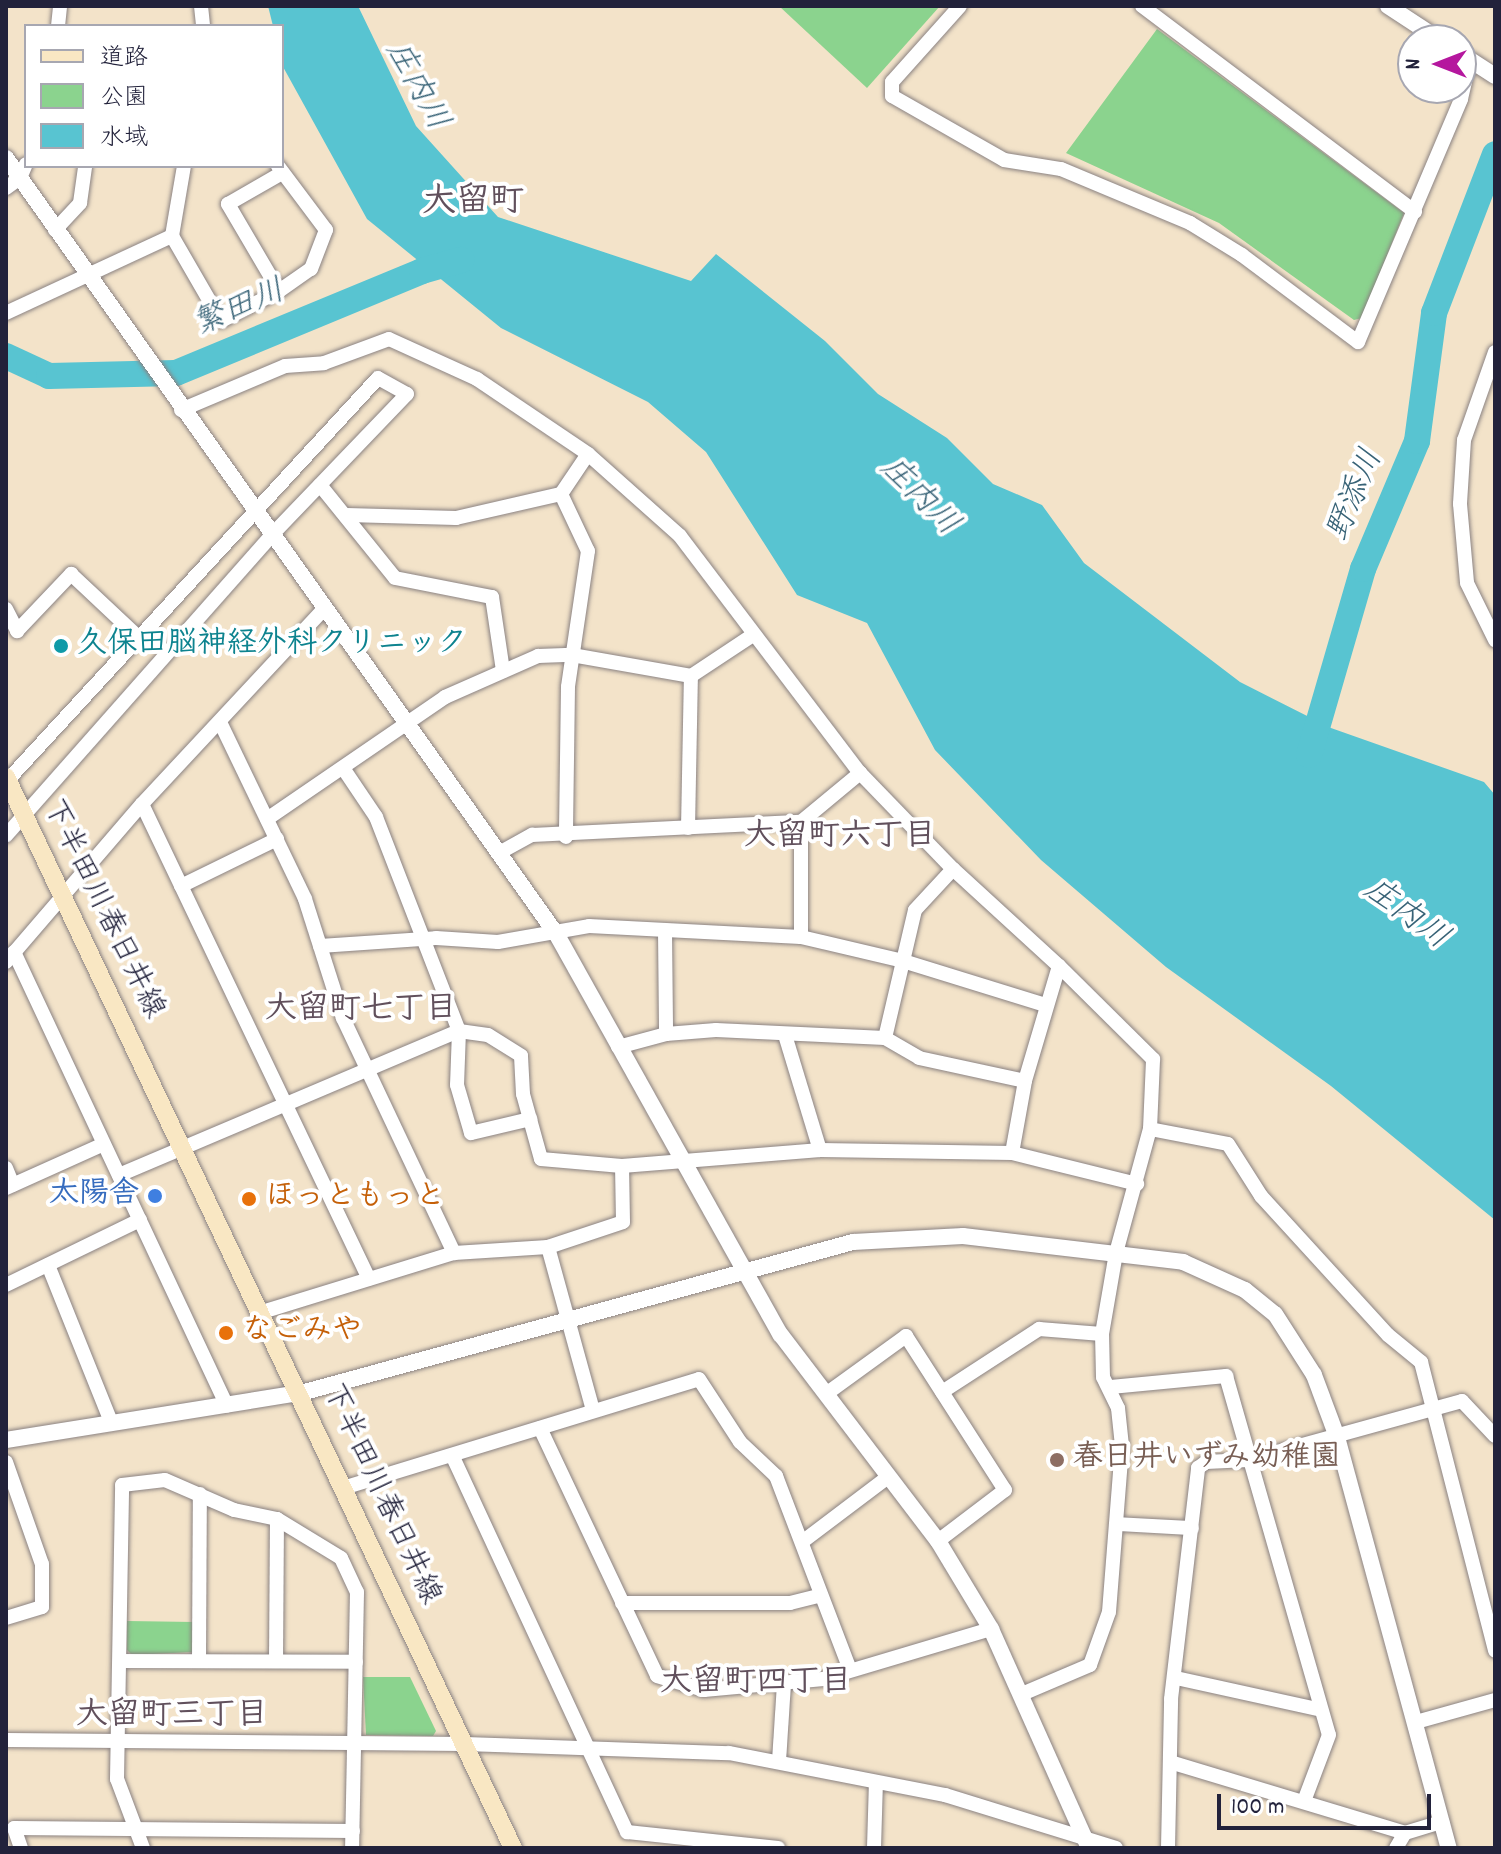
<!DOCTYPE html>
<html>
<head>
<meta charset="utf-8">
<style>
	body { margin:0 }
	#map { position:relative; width:1501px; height:1854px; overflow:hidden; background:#f3e3c9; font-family:Dekko,"Klee One",sans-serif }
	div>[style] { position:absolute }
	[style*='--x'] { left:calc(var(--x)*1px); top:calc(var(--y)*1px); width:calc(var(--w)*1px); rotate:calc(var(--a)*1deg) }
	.green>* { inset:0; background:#8bd38e }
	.water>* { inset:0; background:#58c4d1 }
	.river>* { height:26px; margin:-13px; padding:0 13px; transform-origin:13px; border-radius:13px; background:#58c4d1 }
	.roads { filter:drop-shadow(0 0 2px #8a8282) drop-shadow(0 0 2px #8a8282) }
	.minor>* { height:14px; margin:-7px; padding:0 7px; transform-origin:7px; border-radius:7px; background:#fff }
	.tertiary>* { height:16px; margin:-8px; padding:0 8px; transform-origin:8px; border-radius:8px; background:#fff }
	.secondary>* { height:18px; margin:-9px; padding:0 9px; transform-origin:9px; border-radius:9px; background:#f9e7c3 }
	.dots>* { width:22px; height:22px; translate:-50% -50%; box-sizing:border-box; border:4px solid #fff; border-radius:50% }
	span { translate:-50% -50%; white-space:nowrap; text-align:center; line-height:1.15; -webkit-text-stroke:8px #fff; paint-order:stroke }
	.culture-label { font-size:30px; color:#0d838f; font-weight:700 }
	.left { translate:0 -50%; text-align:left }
	.street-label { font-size:30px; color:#22223b }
	.shop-label { font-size:30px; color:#366cbe; font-weight:700 }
	.right { translate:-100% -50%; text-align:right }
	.food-label { font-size:30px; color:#c56008; font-weight:700 }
	.education-label { font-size:30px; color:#785e54; font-weight:700 }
	.water-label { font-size:32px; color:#386377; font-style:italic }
	.neighbourhood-label { font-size:32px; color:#61505c; font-weight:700 }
	.quarter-label { font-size:34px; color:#61505c; font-weight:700 }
	.frame { position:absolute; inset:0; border:8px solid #22223b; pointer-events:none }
	.legend { position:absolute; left:24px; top:24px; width:260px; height:144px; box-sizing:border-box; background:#fff; border:2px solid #a7a7b1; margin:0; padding:10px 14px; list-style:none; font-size:24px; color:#22223b }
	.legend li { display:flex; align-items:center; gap:16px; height:40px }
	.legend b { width:40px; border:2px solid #a7a7b1 }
	.north { position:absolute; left:1397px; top:24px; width:80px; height:80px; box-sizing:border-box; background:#fff; border:2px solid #a7a7b1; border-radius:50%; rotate:270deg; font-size:22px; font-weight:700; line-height:32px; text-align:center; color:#22223b }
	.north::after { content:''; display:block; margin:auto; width:28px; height:36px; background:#b5179e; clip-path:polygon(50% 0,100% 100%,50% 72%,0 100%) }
	.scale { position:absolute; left:1217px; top:1794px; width:214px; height:36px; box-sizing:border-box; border:4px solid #22223b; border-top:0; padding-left:10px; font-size:24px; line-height:28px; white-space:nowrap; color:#22223b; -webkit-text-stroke:6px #fff; paint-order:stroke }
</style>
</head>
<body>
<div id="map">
	<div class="green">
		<i style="clip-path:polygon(779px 6px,940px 6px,867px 88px)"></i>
		<i style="clip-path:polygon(1157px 29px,1404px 213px,1362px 318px,1354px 320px,1219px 223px,1066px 153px)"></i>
		<i style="clip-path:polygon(127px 1621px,194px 1622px,193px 1652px,132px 1655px,127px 1650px)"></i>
		<i style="clip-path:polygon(363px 1677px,410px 1677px,436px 1731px,433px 1736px,366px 1735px)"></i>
	</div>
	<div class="water">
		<i style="clip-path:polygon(268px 6px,358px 6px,416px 126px,498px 217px,691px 281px,716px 254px,825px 341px,878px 394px,947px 438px,993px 484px,1042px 505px,1084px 563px,1240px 682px,1331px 728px,1484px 782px,1495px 795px,1495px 1220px,1331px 1086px,1166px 967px,1041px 860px,935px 750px,867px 623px,797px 595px,706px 452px,648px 402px,501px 328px,367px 219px,282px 65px,282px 26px,273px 26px)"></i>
	</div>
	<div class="river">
		<i style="--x:6;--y:356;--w:47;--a:24.9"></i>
		<i style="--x:49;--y:376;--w:127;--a:-1.4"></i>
		<i style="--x:176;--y:373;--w:266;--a:-22.5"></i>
		<i style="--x:422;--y:271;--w:41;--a:-15.8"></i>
		<i style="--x:1309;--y:755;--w:194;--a:-73.8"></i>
		<i style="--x:1363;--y:569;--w:139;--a:-67.1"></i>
		<i style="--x:1417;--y:441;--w:129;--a:-82.4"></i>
		<i style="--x:1434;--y:313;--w:170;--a:-69"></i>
	</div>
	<div class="roads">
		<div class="minor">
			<i style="--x:201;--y:6;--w:20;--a:84"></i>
			<i style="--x:960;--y:6;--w:102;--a:131.8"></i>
			<i style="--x:892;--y:82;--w:14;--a:90"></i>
			<i style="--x:892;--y:96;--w:129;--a:29.7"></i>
			<i style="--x:1004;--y:160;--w:58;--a:9"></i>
			<i style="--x:1061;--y:169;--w:140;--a:22.7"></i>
			<i style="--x:1190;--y:223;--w:61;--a:31.6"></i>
			<i style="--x:1242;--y:255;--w:145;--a:36.9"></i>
			<i style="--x:1358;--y:342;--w:264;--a:-67"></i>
			<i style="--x:1461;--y:99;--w:40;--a:-77"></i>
			<i style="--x:1142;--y:6;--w:342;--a:37"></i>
			<i style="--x:58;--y:26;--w:20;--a:-84"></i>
			<i style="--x:6;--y:188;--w:17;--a:-36"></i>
			<i style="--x:20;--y:178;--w:15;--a:-67"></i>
			<i style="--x:55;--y:230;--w:37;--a:-47"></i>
			<i style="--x:80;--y:203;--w:37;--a:-82"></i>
			<i style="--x:172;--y:236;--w:98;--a:60"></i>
			<i style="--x:221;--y:321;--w:65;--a:-27.3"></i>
			<i style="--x:279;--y:291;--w:39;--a:-35"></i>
			<i style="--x:311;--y:269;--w:42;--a:-69"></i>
			<i style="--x:326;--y:230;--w:80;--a:-126.9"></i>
			<i style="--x:279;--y:291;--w:101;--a:-120.4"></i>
			<i style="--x:228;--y:204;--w:62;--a:-29.9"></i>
			<i style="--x:6;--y:313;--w:183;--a:-24.9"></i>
			<i style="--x:172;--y:236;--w:71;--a:-80.3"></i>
			<i style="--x:1495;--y:352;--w:93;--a:109.4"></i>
			<i style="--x:1464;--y:440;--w:64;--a:93.6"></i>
			<i style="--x:1460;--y:504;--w:79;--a:84.9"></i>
			<i style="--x:1467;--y:583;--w:64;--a:63.8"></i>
			<i style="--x:181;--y:410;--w:113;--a:-22.9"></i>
			<i style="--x:285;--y:366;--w:39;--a:-4"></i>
			<i style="--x:324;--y:363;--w:69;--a:-20.3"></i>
			<i style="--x:389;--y:339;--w:97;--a:24.4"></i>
			<i style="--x:477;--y:379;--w:134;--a:34"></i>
			<i style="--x:588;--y:454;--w:123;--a:41.7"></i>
			<i style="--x:680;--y:536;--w:298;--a:52.8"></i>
			<i style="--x:860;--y:773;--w:134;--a:45.9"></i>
			<i style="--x:953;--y:869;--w:144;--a:42.5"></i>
			<i style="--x:1059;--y:966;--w:120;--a:106.5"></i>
			<i style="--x:1025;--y:1081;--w:73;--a:100.2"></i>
			<i style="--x:320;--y:485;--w:119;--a:51.1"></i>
			<i style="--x:395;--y:578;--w:99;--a:11.1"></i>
			<i style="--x:492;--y:597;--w:75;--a:81.5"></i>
			<i style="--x:561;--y:494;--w:63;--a:64.7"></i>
			<i style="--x:588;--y:551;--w:137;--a:98.4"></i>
			<i style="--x:568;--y:687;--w:150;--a:90.8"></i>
			<i style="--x:347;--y:515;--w:109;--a:1.6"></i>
			<i style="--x:456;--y:518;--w:108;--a:-12.9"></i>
			<i style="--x:561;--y:494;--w:48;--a:-56"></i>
			<i style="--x:6;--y:609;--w:25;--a:63"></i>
			<i style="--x:17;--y:631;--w:79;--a:-46.5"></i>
			<i style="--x:71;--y:574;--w:89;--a:43.2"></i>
			<i style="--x:220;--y:722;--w:196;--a:64.3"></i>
			<i style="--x:305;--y:899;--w:125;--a:72.3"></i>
			<i style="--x:343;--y:1018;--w:260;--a:64.7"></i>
			<i style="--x:343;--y:768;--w:59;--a:56"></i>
			<i style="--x:376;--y:817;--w:230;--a:68.8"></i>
			<i style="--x:459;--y:1031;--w:54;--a:92.1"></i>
			<i style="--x:457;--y:1085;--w:50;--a:73.7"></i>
			<i style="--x:471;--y:1133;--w:61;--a:-13.3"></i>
			<i style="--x:6;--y:782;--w:549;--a:-47.36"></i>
			<i style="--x:378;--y:378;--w:33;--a:29"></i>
			<i style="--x:407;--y:394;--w:197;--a:133.8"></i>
			<i style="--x:271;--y:536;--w:400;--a:131.5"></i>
			<i style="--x:142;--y:804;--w:526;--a:64.46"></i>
			<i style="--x:267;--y:819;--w:216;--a:-34.4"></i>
			<i style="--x:445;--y:697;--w:102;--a:-23.8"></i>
			<i style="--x:538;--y:656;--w:34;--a:-2"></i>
			<i style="--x:572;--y:655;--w:121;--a:10"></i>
			<i style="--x:691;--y:676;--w:74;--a:-33.5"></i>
			<i style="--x:688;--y:828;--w:152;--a:-88.9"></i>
			<i style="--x:499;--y:853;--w:38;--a:-29"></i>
			<i style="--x:532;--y:835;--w:269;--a:-2.8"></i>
			<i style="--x:801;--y:822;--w:77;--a:-39.7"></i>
			<i style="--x:181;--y:886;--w:107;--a:-26.1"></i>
			<i style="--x:665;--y:931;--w:103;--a:89.4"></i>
			<i style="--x:801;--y:937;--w:115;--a:-90"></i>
			<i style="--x:320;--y:946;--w:116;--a:-3.9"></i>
			<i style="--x:436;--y:938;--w:62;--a:3.7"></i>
			<i style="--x:498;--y:942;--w:92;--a:-10"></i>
			<i style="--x:589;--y:926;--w:212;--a:3"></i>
			<i style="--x:801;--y:937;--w:105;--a:13.2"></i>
			<i style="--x:903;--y:961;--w:149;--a:17.2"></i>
			<i style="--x:14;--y:952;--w:501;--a:64.87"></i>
			<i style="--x:6;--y:962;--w:208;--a:-49.3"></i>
			<i style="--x:142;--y:804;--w:267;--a:-47"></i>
			<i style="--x:785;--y:1035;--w:120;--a:73.1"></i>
			<i style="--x:885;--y:1038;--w:131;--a:-76.8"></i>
			<i style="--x:915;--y:910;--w:56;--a:-47.2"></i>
			<i style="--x:618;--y:1047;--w:50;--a:-15.2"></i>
			<i style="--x:666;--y:1034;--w:50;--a:-4.6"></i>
			<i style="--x:716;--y:1030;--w:169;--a:2.7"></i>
			<i style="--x:885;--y:1038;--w:39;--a:30"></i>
			<i style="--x:919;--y:1058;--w:108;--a:12.2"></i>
			<i style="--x:1150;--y:1129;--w:79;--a:10.9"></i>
			<i style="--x:1228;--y:1144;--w:62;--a:57.6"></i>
			<i style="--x:1261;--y:1196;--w:188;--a:47.6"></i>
			<i style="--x:1388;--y:1335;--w:43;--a:39.3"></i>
			<i style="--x:1421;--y:1362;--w:298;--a:75.6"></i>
			<i style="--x:6;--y:1168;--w:18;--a:68"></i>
			<i style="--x:119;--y:1175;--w:369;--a:-23"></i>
			<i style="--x:459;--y:1031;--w:29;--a:8"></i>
			<i style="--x:488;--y:1035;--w:39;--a:32"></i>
			<i style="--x:521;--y:1056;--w:38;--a:87"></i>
			<i style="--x:523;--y:1094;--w:67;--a:74.5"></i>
			<i style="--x:541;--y:1159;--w:81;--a:4.9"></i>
			<i style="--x:622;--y:1166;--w:199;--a:-4.6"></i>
			<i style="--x:820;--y:1150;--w:192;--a:0.9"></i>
			<i style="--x:1012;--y:1153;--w:129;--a:13.9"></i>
			<i style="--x:6;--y:1188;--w:107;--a:-24.2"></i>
			<i style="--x:548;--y:1247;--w:169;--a:74.6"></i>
			<i style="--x:48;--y:1265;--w:169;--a:68.1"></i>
			<i style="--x:6;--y:1285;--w:149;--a:-25.9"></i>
			<i style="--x:262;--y:1312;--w:201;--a:-17.1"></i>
			<i style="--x:454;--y:1253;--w:94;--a:-3.7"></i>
			<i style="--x:548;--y:1247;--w:79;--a:-18.4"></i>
			<i style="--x:623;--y:1222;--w:56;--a:-91"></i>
			<i style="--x:1110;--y:1387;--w:117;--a:-5.4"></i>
			<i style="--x:1226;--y:1376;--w:373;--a:74"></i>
			<i style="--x:1329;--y:1735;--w:71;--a:110.7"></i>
			<i style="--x:942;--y:1392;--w:116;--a:-33"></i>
			<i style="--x:1039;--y:1329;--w:63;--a:4.5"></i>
			<i style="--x:826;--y:1394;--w:99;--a:-35.9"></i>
			<i style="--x:906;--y:1336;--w:183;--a:57.3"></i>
			<i style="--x:1005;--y:1490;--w:84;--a:142.7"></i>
			<i style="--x:540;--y:1428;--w:274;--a:64.7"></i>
			<i style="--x:657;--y:1676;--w:49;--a:16.6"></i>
			<i style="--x:704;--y:1690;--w:120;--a:-5.3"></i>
			<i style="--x:823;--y:1679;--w:175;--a:-16.6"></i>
			<i style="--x:452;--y:1455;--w:416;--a:65.1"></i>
			<i style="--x:627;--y:1832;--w:152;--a:6"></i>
			<i style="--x:6;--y:1462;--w:108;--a:70.6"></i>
			<i style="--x:42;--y:1564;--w:43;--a:90"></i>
			<i style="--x:42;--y:1607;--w:38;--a:163"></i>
			<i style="--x:343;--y:1488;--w:372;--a:-17"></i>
			<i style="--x:699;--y:1379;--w:75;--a:56.9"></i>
			<i style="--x:740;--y:1442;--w:50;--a:43.4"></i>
			<i style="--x:776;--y:1476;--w:208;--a:69.1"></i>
			<i style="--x:1117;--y:1524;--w:75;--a:3.1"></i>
			<i style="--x:802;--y:1542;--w:108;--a:-37.1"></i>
			<i style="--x:622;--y:1603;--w:168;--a:0"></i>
			<i style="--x:790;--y:1603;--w:32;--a:-14"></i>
			<i style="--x:120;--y:1661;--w:236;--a:0.2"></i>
			<i style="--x:199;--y:1661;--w:167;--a:-89.7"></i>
			<i style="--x:276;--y:1661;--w:142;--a:-89.6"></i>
			<i style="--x:1176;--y:1678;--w:148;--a:12.4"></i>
			<i style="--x:1022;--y:1694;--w:74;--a:-23.1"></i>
			<i style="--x:1090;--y:1665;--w:56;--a:-70.3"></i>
			<i style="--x:1109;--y:1612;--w:167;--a:-85.5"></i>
			<i style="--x:1122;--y:1446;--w:38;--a:-96"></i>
			<i style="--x:1118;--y:1408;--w:34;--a:-116"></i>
			<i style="--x:1103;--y:1377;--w:43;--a:-91.3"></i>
			<i style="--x:1102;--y:1334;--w:82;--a:-80.2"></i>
			<i style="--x:1116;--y:1253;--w:129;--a:-74.7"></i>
			<i style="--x:1150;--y:1129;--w:70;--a:-87.5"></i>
			<i style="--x:1153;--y:1059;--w:132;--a:-135.3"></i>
			<i style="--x:1416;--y:1722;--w:82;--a:-15.6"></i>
			<i style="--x:6;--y:1740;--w:459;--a:0.5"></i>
			<i style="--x:465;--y:1744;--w:264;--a:2"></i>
			<i style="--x:729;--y:1753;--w:220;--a:11"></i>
			<i style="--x:945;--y:1795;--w:179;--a:17.2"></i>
			<i style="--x:779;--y:1761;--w:77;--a:-86.3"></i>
			<i style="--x:1170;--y:1762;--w:245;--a:16.8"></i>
			<i style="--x:21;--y:1848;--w:21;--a:-109"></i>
			<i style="--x:14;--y:1828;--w:339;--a:0.5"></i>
			<i style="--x:143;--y:1848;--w:74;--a:-110.6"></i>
			<i style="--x:117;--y:1779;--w:294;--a:-89"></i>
			<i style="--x:122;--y:1485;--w:43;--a:-6.6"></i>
			<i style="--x:165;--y:1480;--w:75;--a:23.5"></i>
			<i style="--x:234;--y:1510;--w:44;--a:11.8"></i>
			<i style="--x:277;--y:1519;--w:75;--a:31.4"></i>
			<i style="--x:341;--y:1558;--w:38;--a:65"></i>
			<i style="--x:357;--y:1592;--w:256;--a:91.1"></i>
			<i style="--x:874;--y:1848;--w:66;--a:-88.3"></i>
			<i style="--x:1168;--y:1848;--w:149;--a:-88.8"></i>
			<i style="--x:1171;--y:1699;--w:233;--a:-83.3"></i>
			<i style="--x:1198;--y:1468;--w:10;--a:-37"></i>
			<i style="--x:1206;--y:1462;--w:42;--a:-2.7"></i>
			<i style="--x:1248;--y:1460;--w:222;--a:-15.4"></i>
			<i style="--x:1462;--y:1401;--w:48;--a:46.7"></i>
			<i style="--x:1396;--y:1848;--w:17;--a:-59"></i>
			<i style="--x:1405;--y:1833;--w:39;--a:-17"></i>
		</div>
		<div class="tertiary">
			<i style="--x:1388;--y:6;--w:62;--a:33.2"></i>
			<i style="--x:1461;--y:54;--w:40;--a:32.9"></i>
			<i style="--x:6;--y:158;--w:953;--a:54.66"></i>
			<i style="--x:557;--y:935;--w:458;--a:60.8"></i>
			<i style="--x:781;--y:1335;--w:259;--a:52.7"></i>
			<i style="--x:938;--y:1541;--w:103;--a:58.9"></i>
			<i style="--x:991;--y:1629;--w:240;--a:65.9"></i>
			<i style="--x:6;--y:1440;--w:299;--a:-9.1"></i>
			<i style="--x:301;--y:1393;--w:572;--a:-15.3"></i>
			<i style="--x:853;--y:1242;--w:110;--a:-3.1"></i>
			<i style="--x:963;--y:1236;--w:222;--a:6.7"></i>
			<i style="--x:1183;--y:1262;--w:68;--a:24.3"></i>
			<i style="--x:1245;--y:1290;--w:38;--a:39"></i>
			<i style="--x:1275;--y:1314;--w:72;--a:57.4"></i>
			<i style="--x:1314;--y:1375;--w:66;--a:69.6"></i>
			<i style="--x:1337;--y:1437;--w:426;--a:74.8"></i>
		</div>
		<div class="secondary">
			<i style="--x:6;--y:777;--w:1185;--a:64.67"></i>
		</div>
	</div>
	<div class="dots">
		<i style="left:61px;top:646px;background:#0f9aa8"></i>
		<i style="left:155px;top:1196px;background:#3f7fe0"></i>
		<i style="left:249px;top:1199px;background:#e8710a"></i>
		<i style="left:226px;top:1333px;background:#e8710a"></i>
		<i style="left:1057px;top:1460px;background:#8d6e63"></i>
	</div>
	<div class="culture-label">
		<span class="left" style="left:77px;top:646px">久保田脳神経外科クリニック</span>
	</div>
	<div class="street-label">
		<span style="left:101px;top:910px;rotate:64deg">下半田川春日井線</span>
		<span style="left:379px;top:1495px;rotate:65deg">下半田川春日井線</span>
	</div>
	<div class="shop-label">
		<span class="right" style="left:139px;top:1196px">太陽舎</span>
	</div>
	<div class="food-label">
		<span class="left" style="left:265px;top:1199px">ほっともっと</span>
		<span class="left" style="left:242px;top:1333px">なごみや</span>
	</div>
	<div class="education-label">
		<span class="left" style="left:1073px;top:1460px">春日井いずみ幼稚園</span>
	</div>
	<div class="water-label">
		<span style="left:415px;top:87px;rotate:61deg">庄内川</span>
		<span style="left:240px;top:310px;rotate:-23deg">繁田川</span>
		<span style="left:1357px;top:496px;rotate:-67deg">野添川</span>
		<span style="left:918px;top:498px;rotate:45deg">庄内川</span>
		<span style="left:1405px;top:916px;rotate:36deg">庄内川</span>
	</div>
	<div class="neighbourhood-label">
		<span style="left:840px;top:838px">大留町六丁目</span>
		<span style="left:361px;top:1011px">大留町七丁目</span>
		<span style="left:756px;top:1684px">大留町四丁目</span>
		<span style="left:172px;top:1717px">大留町三丁目</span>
	</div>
	<div class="quarter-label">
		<span style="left:473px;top:204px">大留町</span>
	</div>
	<div class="frame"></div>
	<ul class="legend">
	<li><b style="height:10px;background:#f9e7c3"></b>道路</li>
	<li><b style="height:22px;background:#8bd38e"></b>公園</li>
	<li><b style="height:22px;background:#58c4d1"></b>水域</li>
	</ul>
	<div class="north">N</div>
	<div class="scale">100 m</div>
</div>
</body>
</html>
